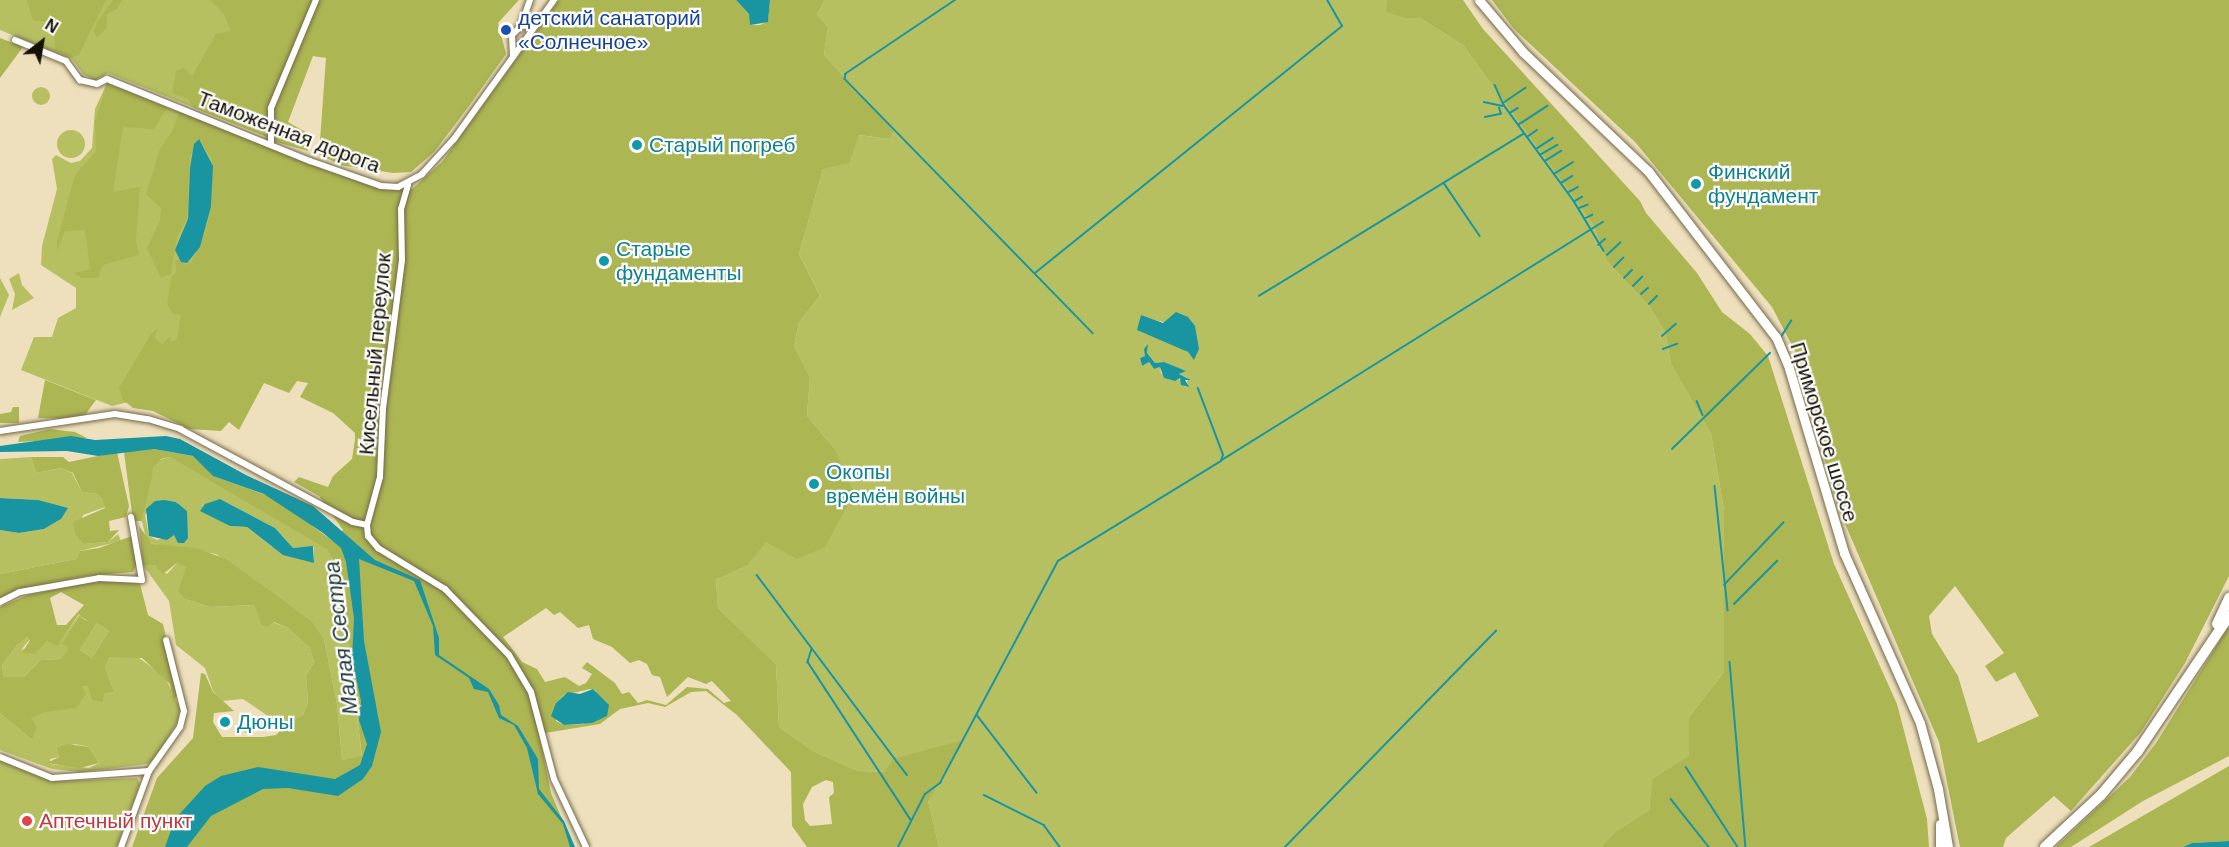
<!DOCTYPE html>
<html>
<head>
<meta charset="utf-8">
<style>
	body { margin:0 }
	#map { position:relative; width:2229px; height:847px; overflow:hidden; background:#eee0bd; font-family:Helvetica,sans-serif }
	div>[style] { position:absolute }
	[style*='--x'] { left:calc(var(--x)*1px); top:calc(var(--y)*1px); width:calc(var(--w)*1px); rotate:calc(var(--a)*1deg) }
	.green>* { inset:0; background:#b6c061 }
	.round { border-radius:50% }
	.forest>* { inset:0; background:#acb652 }
	.water>* { inset:0; background:#1995a2 }
	.stream>* { height:1.5px; margin:-0.75px; padding:0 0.75px; transform-origin:0.75px; border-radius:0.75px; background:#1995a2 }
	.roads { filter:drop-shadow(0 0 2px #746848) drop-shadow(0 0 2px #746848) }
	.minor>* { height:6px; margin:-3px; padding:0 3px; transform-origin:3px; border-radius:3px; background:#fff }
	.primary>* { height:9px; margin:-4.5px; padding:0 4.5px; transform-origin:4.5px; border-radius:4.5px; background:#fff }
	.trunk>* { height:10px; margin:-5px; padding:0 5px; transform-origin:5px; border-radius:5px; background:#fff }
	.dots>* { width:16px; height:16px; translate:-50% -50%; box-sizing:border-box; border:3px solid #fff; border-radius:50% }
	span { translate:-50% -50%; white-space:nowrap; text-align:center; line-height:1.15; -webkit-text-stroke:4.5px #fff; paint-order:stroke }
	.transit-label { font-size:21px; color:#164399 }
	.left { translate:0 -50%; text-align:left }
	.street-label { font-size:21px; color:#151005 }
	.culture-label { font-size:21px; color:#0d838f }
	.health-label { font-size:21px; color:#be3a42 }
	.water-label { font-size:22px; color:#20393c; font-style:italic }
	.north { position:absolute; left:12px; top:12px; width:60px; height:60px; -webkit-text-stroke:4px #fff; paint-order:stroke; rotate:31deg; font-size:16px; font-weight:700; line-height:24px; text-align:center; color:#151005 }
	.north::after { content:''; display:block; margin:auto; width:21px; height:27px; background:#151005; clip-path:polygon(50% 0,100% 100%,50% 72%,0 100%) }
</style>
</head>
<body>
<div id="map">
	<div class="green">
		<i style="clip-path:polygon(0 0,305px 0,267px 106px,267px 137px,108px 73px,95px 80px,83px 74px,72px 59px,0 30px)"></i>
		<i style="clip-path:polygon(evenodd,825px 0,1387px 0,1387px 12px,1404px 18px,1420px 18px,1463px 45px,1594px 226px,1606px 260px,1649px 306px,1665px 332px,1671px 364px,1711px 434px,1724px 510px,1724px 672px,1689px 717px,1689px 755px,1652px 779px,1649px 810px,1615px 832px,1601px 847px,939px 847px,928px 801px,885px 772px,858px 771px,813px 751px,779px 727px,776px 664px,718px 608px,716px 580px,748px 565px,834px 448px,807px 416px,810px 377px,794px 346px,799px 322px,820px 296px,799px 254px,823px 169px,858px 135px,890px 139px,894px 131px,824px 55px,828px 27px,817px 14px,825px 0,1176px 313px,1195px 326px,1194px 359px,1188px 352px,1145px 331px,1146px 318px,1167px 323px,1176px 313px,825px 0,1148px 346px,1147px 353px,1155px 363px,1164px 362px,1184px 371px,1179px 374px,1188px 378px,1186px 388px,1181px 379px,1170px 380px,1161px 373px,1160px 367px,1154px 369px,1149px 362px,1142px 366px,1140px 358px,1145px 356px,1148px 346px)"></i>
		<i style="clip-path:polygon(107px 83px,249px 138px,203px 384px,112px 406px,21px 370px,34px 337px,52px 337px,58px 318px,76px 308px,76px 288px,41px 265px,42px 246px,57px 189px,52px 159px,56px 155px,71px 163px,80px 161px,92px 148px,95px 109px)"></i>
		<i class="round" style="left:32px;top:87px;width:18px;height:18px"></i>
		<i class="round" style="left:57px;top:130px;width:28px;height:28px"></i>
		<i style="clip-path:polygon(19px 273px,22px 285px,34px 298px,12px 310px,15px 294px,9px 279px)"></i>
		<i style="clip-path:polygon(0 278px,9px 295px,0 317px)"></i>
		<i style="clip-path:polygon(31px 457px,36px 473px,61px 468px,72px 473px,82px 492px,98px 494px,102px 499px,105px 507px,83px 515px,76px 536px,83px 544px,108px 542px,118px 534px,121px 541px,80px 551px,76px 559px,0 574px,0 530px,19px 533px,44px 529px,61px 519px,38px 500px,0 498px,0 459px)"></i>
		<i style="clip-path:polygon(evenodd,170px 457px,320px 541px,331px 554px,342px 592px,362px 757px,342px 760px,337px 704px,324px 639px,313px 622px,216px 554px,153px 544px,146px 539px,142px 521px,152px 472px,157px 461px,170px 457px,220px 499px,275px 528px,293px 548px,314px 547px,314px 563px,271px 546px,247px 527px,230px 526px,205px 511px,220px 499px,170px 457px,155px 501px,177px 502px,185px 519px,188px 538px,174px 535px,157px 540px,149px 536px,145px 515px,155px 501px)"></i>
		<i style="clip-path:polygon(178px 562px,187px 567px,185px 599px,210px 607px,254px 605px,260px 617px,288px 628px,310px 648px,314px 662px,306px 676px,308px 702px,303px 715px,288px 722px,271px 718px,243px 699px,222px 701px,213px 691px,205px 668px,176px 645px,169px 601px,143px 565px,155px 565px,167px 574px)"></i>
		<i style="clip-path:polygon(80px 614px,89px 620px,80px 618px,63px 645px,70px 649px,60px 659px,41px 660px,24px 677px,4px 677px,2px 665px,18px 644px,26px 637px,30px 639px,21px 650px,47px 641px,57px 645px)"></i>
		<i style="clip-path:polygon(97px 623px,109px 631px,92px 658px,80px 650px)"></i>
		<i style="clip-path:polygon(evenodd,135px 655px,165px 677px,180px 709px,178px 721px,155px 759px,147px 764px,82px 772px,52px 769px,0 750px,0 713px,32px 740px,31px 718px,81px 687px,88px 686px,103px 694px,114px 692px,105px 667px,110px 657px,135px 655px,75px 744px,89px 747px,99px 763px,89px 768px,50px 764px,50px 759px,59px 757px,56px 747px,75px 744px)"></i>
		<i class="round" style="left:239px;top:715px;width:18px;height:18px"></i>
		<i style="clip-path:polygon(0 760px,54px 781px,137px 778px,140px 784px,117px 847px,0 847px)"></i>
	</div>
	<div class="forest">
		<i style="clip-path:polygon(27px 0,106px 0,79px 55px,71px 57px,55px 50px,54px 27px,45px 21px,33px 21px)"></i>
		<i style="clip-path:polygon(113px 0,122px 0,117px 9px,107px 14px,106px 29px,97px 37px,94px 32px,97px 22px)"></i>
		<i style="clip-path:polygon(210px 0,313px 0,269px 106px,268px 137px,194px 108px,188px 99px,172px 93px,176px 71px,184px 68px,192px 76px,216px 34px,231px 31px,224px 14px)"></i>
		<i style="clip-path:polygon(319px 0,519px 0,498px 23px,506px 54px,466px 110px,434px 152px,411px 172px,393px 173px,340px 165px,319px 154px,326px 58px,313px 56px,288px 122px,309px 134px,308px 151px,273px 141px,274px 109px)"></i>
		<i style="clip-path:polygon(evenodd,559px 0,736px 0,749px 14px,751px 25px,760px 25px,768px 21px,770px 0,825px 0,817px 14px,828px 27px,824px 55px,894px 131px,890px 139px,859px 135px,849px 163px,823px 169px,799px 254px,820px 296px,799px 322px,794px 346px,810px 377px,807px 416px,834px 448px,854px 493px,825px 547px,797px 559px,766px 542px,748px 565px,716px 580px,718px 608px,776px 664px,779px 727px,813px 751px,858px 771px,885px 772px,893px 759px,963px 740px,928px 801px,939px 847px,807px 847px,792px 826px,791px 772px,737px 715px,706px 691px,691px 692px,665px 707px,648px 703px,620px 709px,600px 724px,539px 734px,551px 793px,574px 847px,132px 847px,157px 778px,193px 738px,201px 673px,205px 674px,213px 692px,234px 711px,214px 713px,213px 722px,222px 737px,263px 737px,276px 735px,288px 722px,303px 715px,308px 702px,306px 676px,314px 662px,310px 648px,288px 628px,274px 622px,266px 627px,261px 624px,254px 605px,210px 607px,185px 599px,178px 591px,186px 567px,177px 563px,163px 574px,155px 565px,143px 565px,139px 526px,152px 544px,196px 548px,226px 559px,313px 622px,324px 639px,337px 704px,342px 760px,362px 756px,342px 592px,338px 568px,327px 549px,170px 457px,161px 459px,154px 467px,142px 521px,133px 521px,124px 452px,148px 448px,198px 457px,216px 477px,274px 498px,334px 542px,343px 530px,319px 496px,294px 482px,299px 477px,328px 487px,333px 476px,352px 459px,355px 440px,355px 433px,333px 413px,300px 397px,308px 383px,297px 381px,289px 393px,264px 383px,239px 430px,229px 422px,221px 431px,189px 429px,153px 411px,133px 408px,123px 400px,119px 388px,151px 334px,157px 329px,155px 339px,162px 344px,171px 336px,170px 342px,177px 339px,181px 315px,173px 314px,167px 304px,171px 277px,176px 272px,175px 261px,179px 259px,186px 265px,192px 261px,205px 234px,212px 205px,212px 159px,198px 138px,190px 157px,187px 219px,177px 237px,171px 274px,161px 278px,147px 248px,160px 221px,161px 208px,146px 194px,160px 148px,172px 132px,179px 111px,380px 189px,412px 189px,442px 162px,559px 0,546px 608px,554px 615px,560px 612px,578px 628px,589px 625px,593px 639px,612px 647px,630px 663px,639px 660px,647px 664px,652px 675px,660px 677px,667px 697px,688px 677px,706px 684px,712px 681px,731px 701px,724px 703px,708px 689px,687px 687px,666px 705px,647px 700px,638px 703px,629px 692px,622px 694px,615px 683px,587px 662px,582px 668px,592px 674px,586px 683px,579px 686px,565px 677px,545px 682px,537px 669px,522px 662px,503px 637px,546px 608px,559px 0,590px 689px,595px 690px,598px 697px,584px 724px,564px 725px,556px 721px,556px 703px,564px 695px,590px 689px,559px 0,826px 780px,833px 782px,834px 793px,829px 797px,832px 824px,810px 826px,805px 820px,803px 804px,812px 787px,826px 780px)"></i>
		<i style="clip-path:polygon(1387px 0,1463px 0,1483px 29px,1640px 201px,1646px 213px,1697px 273px,1722px 312px,1750px 334px,1768px 356px,1834px 564px,1897px 704px,1927px 819px,1929px 847px,1601px 847px,1615px 832px,1649px 810px,1652px 779px,1689px 755px,1689px 717px,1724px 672px,1724px 510px,1711px 434px,1671px 364px,1665px 332px,1649px 306px,1606px 260px,1594px 226px,1463px 45px,1420px 18px,1404px 18px,1386px 12px)"></i>
		<i style="clip-path:polygon(evenodd,1492px 0,2229px 0,2229px 576px,2185px 663px,2141px 732px,2071px 811px,2054px 796px,2006px 838px,2003px 847px,1960px 847px,1939px 742px,1837px 505px,1796px 353px,1772px 307px,1635px 142px,1514px 29px,1492px 0,1955px 586px,2004px 653px,1985px 666px,1996px 682px,2015px 672px,2039px 716px,1978px 743px,1958px 676px,1932px 634px,1929px 616px,1955px 586px)"></i>
		<i style="clip-path:polygon(0 38px,23px 47px,0 78px)"></i>
		<i style="clip-path:polygon(107px 84px,167px 108px,154px 129px,123px 127px,113px 192px,140px 187px,136px 241px,139px 255px,103px 265px,98px 278px,82px 278px,74px 273px,90px 269px,85px 230px,65px 231px,57px 251px,57px 241px,75px 175px,96px 151px,95px 120px)"></i>
		<i style="clip-path:polygon(45px 380px,96px 400px,85px 415px,73px 419px,38px 418px)"></i>
		<i style="clip-path:polygon(13px 407px,19px 407px,19px 423px,0 423px,0 414px,11px 412px)"></i>
		<i style="clip-path:polygon(50px 429px,75px 432px,87px 438px,18px 442px,20px 436px)"></i>
		<i style="clip-path:polygon(117px 452px,129px 506px,126px 517px,109px 521px,110px 531px,119px 530px,108px 542px,83px 544px,76px 536px,73px 522px,105px 508px,102px 499px,98px 494px,82px 492px,73px 473px,61px 468px,36px 473px,31px 457px,63px 457px,69px 462px)"></i>
		<i style="clip-path:polygon(132px 536px,137px 564px,133px 572px,87px 576px,22px 589px,0 598px,0 574px,76px 559px,80px 551px,99px 548px)"></i>
		<i style="clip-path:polygon(evenodd,121px 580px,140px 584px,148px 615px,163px 624px,179px 693px,173px 701px,170px 684px,142px 658px,110px 657px,105px 667px,114px 692px,104px 694px,103px 702px,92px 700px,88px 686px,82px 687px,86px 694px,76px 708px,45px 712px,31px 718px,37px 728px,32px 740px,0 713px,0 607px,28px 595px,97px 581px,121px 580px,61px 592px,84px 605px,66px 625px,57px 625px,50px 598px,61px 592px,121px 580px,79px 614px,88px 621px,79px 617px,62px 644px,69px 649px,60px 659px,41px 660px,24px 677px,4px 677px,2px 665px,18px 644px,27px 637px,30px 640px,22px 653px,34px 654px,47px 641px,57px 646px,79px 614px,121px 580px,97px 623px,109px 631px,92px 658px,80px 650px,97px 623px)"></i>
		<i style="clip-path:polygon(2229px 626px,2229px 756px,2143px 801px,2071px 847px,2056px 847px,2130px 777px,2156px 743px)"></i>
		<i style="clip-path:polygon(69px 744px,89px 747px,99px 763px,80px 768px,47px 763px,59px 757px,56px 747px)"></i>
		<i style="clip-path:polygon(2229px 766px,2229px 841px,2192px 843px,2183px 847px,2089px 847px)"></i>
	</div>
	<div class="water">
		<i style="clip-path:polygon(736px 0,770px 0,768px 22px,750px 25px,749px 14px)"></i>
		<i style="clip-path:polygon(199px 139px,213px 166px,211px 207px,200px 247px,187px 263px,181px 262px,175px 250px,188px 219px,190px 168px,194px 144px)"></i>
		<i style="clip-path:polygon(1176px 312px,1188px 317px,1195px 326px,1199px 349px,1194px 360px,1188px 352px,1137px 330px,1141px 315px,1163px 323px)"></i>
		<i style="clip-path:polygon(1148px 344px,1147px 353px,1155px 363px,1164px 362px,1186px 371px,1179px 374px,1191px 380px,1185px 380px,1189px 387px,1181px 385px,1180px 378px,1175px 381px,1164px 378px,1160px 367px,1154px 369px,1149px 362px,1142px 366px,1140px 358px,1145px 356px,1144px 349px)"></i>
		<i style="clip-path:polygon(71px 436px,95px 440px,166px 436px,180px 439px,246px 475px,313px 506px,375px 560px,420px 580px,439px 638px,439px 655px,489px 689px,499px 705px,501px 715px,518px 726px,538px 759px,539px 789px,564px 821px,575px 847px,570px 847px,563px 824px,538px 794px,527px 748px,514px 725px,499px 718px,488px 692px,474px 689px,469px 678px,435px 655px,433px 626px,414px 581px,359px 559px,364px 641px,381px 732px,372px 766px,363px 779px,338px 796px,288px 788px,263px 789px,211px 816px,187px 847px,165px 847px,175px 819px,205px 786px,221px 776px,258px 767px,335px 779px,360px 765px,367px 744px,359px 720px,361px 701px,352px 659px,354px 618px,346px 562px,341px 548px,323px 533px,264px 494px,213px 476px,193px 456px,154px 449px,98px 456px,67px 451px,0 452px,0 446px)"></i>
		<i style="clip-path:polygon(0 498px,38px 500px,68px 508px,61px 519px,44px 529px,19px 533px,0 530px)"></i>
		<i style="clip-path:polygon(220px 499px,275px 528px,293px 548px,313px 546px,314px 563px,283px 555px,247px 527px,230px 526px,200px 511px,205px 504px)"></i>
		<i style="clip-path:polygon(164px 500px,176px 502px,187px 511px,188px 538px,184px 543px,178px 543px,174px 535px,167px 540px,149px 536px,146px 509px,155px 501px)"></i>
		<i style="clip-path:polygon(593px 689px,609px 705px,607px 716px,592px 723px,564px 725px,551px 716px,556px 703px,568px 692px,580px 694px)"></i>
		<i style="clip-path:polygon(2229px 841px,2229px 847px,2183px 847px,2192px 843px)"></i>
	</div>
	<div class="stream">
		<i style="--x:956;--y:0;--w:133;--a:146.1"></i>
		<i style="--x:846;--y:74;--w:5;--a:101"></i>
		<i style="--x:845;--y:79;--w:355;--a:45.7"></i>
		<i style="--x:1495;--y:85;--w:22;--a:66"></i>
		<i style="--x:1504;--y:105;--w:119;--a:53.9"></i>
		<i style="--x:1574;--y:201;--w:58;--a:59"></i>
		<i style="--x:1484;--y:102;--w:19;--a:12"></i>
		<i style="--x:1503;--y:103;--w:27;--a:-34"></i>
		<i style="--x:1510;--y:113;--w:9;--a:-32"></i>
		<i style="--x:1485;--y:117;--w:16;--a:-11"></i>
		<i style="--x:1501;--y:114;--w:6;--a:-108"></i>
		<i style="--x:1518;--y:125;--w:35;--a:-33"></i>
		<i style="--x:1527;--y:137;--w:12;--a:-35"></i>
		<i style="--x:1536;--y:149;--w:20;--a:-33"></i>
		<i style="--x:1540;--y:155;--w:20;--a:-30"></i>
		<i style="--x:1545;--y:161;--w:19;--a:-32"></i>
		<i style="--x:1554;--y:174;--w:22;--a:-32"></i>
		<i style="--x:1444;--y:183;--w:64;--a:55.8"></i>
		<i style="--x:1561;--y:183;--w:13;--a:-32"></i>
		<i style="--x:1569;--y:192;--w:10;--a:-29"></i>
		<i style="--x:1575;--y:201;--w:8;--a:-30"></i>
		<i style="--x:1579;--y:208;--w:9;--a:-21"></i>
		<i style="--x:1586;--y:218;--w:7;--a:-27"></i>
		<i style="--x:1598;--y:245;--w:9;--a:-41"></i>
		<i style="--x:1607;--y:255;--w:18;--a:-43"></i>
		<i style="--x:1614;--y:267;--w:13;--a:-45"></i>
		<i style="--x:1035;--y:273;--w:394;--a:-38.8"></i>
		<i style="--x:1342;--y:26;--w:30;--a:-120"></i>
		<i style="--x:1624;--y:278;--w:11;--a:-45"></i>
		<i style="--x:1633;--y:286;--w:13;--a:-45"></i>
		<i style="--x:1641;--y:294;--w:9;--a:-41"></i>
		<i style="--x:1259;--y:296;--w:310;--a:-31.5"></i>
		<i style="--x:1649;--y:304;--w:11;--a:-45"></i>
		<i style="--x:1662;--y:336;--w:18;--a:-41"></i>
		<i style="--x:1781;--y:337;--w:19;--a:-58"></i>
		<i style="--x:1663;--y:349;--w:15;--a:-20"></i>
		<i style="--x:1697;--y:401;--w:15;--a:67"></i>
		<i style="--x:1672;--y:449;--w:137;--a:-44.4"></i>
		<i style="--x:1222;--y:460;--w:449;--a:-32"></i>
		<i style="--x:1715;--y:486;--w:125;--a:84"></i>
		<i style="--x:757;--y:575;--w:250;--a:53.1"></i>
		<i style="--x:1724;--y:585;--w:86;--a:-46.4"></i>
		<i style="--x:1734;--y:604;--w:61;--a:-45"></i>
		<i style="--x:812;--y:649;--w:14;--a:107"></i>
		<i style="--x:808;--y:662;--w:189;--a:56.9"></i>
		<i style="--x:1730;--y:662;--w:186;--a:85.1"></i>
		<i style="--x:977;--y:715;--w:98;--a:52.4"></i>
		<i style="--x:1686;--y:767;--w:95;--a:57"></i>
		<i style="--x:984;--y:795;--w:67;--a:26.6"></i>
		<i style="--x:1044;--y:825;--w:27;--a:54"></i>
		<i style="--x:1671;--y:799;--w:61;--a:51.6"></i>
		<i style="--x:898;--y:847;--w:59;--a:-63"></i>
		<i style="--x:925;--y:794;--w:19;--a:-36"></i>
		<i style="--x:940;--y:783;--w:251;--a:-62"></i>
		<i style="--x:1058;--y:561;--w:191;--a:-31.5"></i>
		<i style="--x:1221;--y:461;--w:6;--a:-72"></i>
		<i style="--x:1223;--y:455;--w:71;--a:-110.7"></i>
		<i style="--x:1285;--y:847;--w:302;--a:-45.7"></i>
	</div>
	<div class="roads">
		<div class="minor">
			<i style="--x:521;--y:26;--w:28;--a:-71"></i>
			<i style="--x:15;--y:40;--w:55;--a:22.4"></i>
			<i style="--x:66;--y:61;--w:24;--a:54"></i>
			<i style="--x:80;--y:80;--w:17;--a:13"></i>
			<i style="--x:97;--y:84;--w:11;--a:-27"></i>
			<i style="--x:107;--y:79;--w:219;--a:22"></i>
			<i style="--x:310;--y:161;--w:75;--a:19.4"></i>
			<i style="--x:381;--y:186;--w:17;--a:3"></i>
			<i style="--x:398;--y:187;--w:27;--a:-28"></i>
			<i style="--x:422;--y:174;--w:47;--a:-47.6"></i>
			<i style="--x:454;--y:139;--w:171;--a:-54.3"></i>
			<i style="--x:513;--y:55;--w:20;--a:-93"></i>
			<i style="--x:512;--y:35;--w:13;--a:-45"></i>
			<i style="--x:521;--y:26;--w:15;--a:-4"></i>
			<i style="--x:271;--y:143;--w:35;--a:-90"></i>
			<i style="--x:271;--y:108;--w:117;--a:-67.4"></i>
			<i style="--x:408;--y:185;--w:25;--a:106"></i>
			<i style="--x:401;--y:209;--w:51;--a:88.9"></i>
			<i style="--x:402;--y:260;--w:149;--a:97.3"></i>
			<i style="--x:383;--y:408;--w:69;--a:92.5"></i>
			<i style="--x:380;--y:477;--w:50;--a:105.2"></i>
			<i style="--x:367;--y:525;--w:11;--a:85"></i>
			<i style="--x:368;--y:536;--w:16;--a:50"></i>
			<i style="--x:378;--y:548;--w:79;--a:31.5"></i>
			<i style="--x:445;--y:589;--w:92;--a:45.9"></i>
			<i style="--x:509;--y:655;--w:43;--a:59.3"></i>
			<i style="--x:531;--y:692;--w:90;--a:75.2"></i>
			<i style="--x:554;--y:779;--w:75;--a:64.8"></i>
			<i style="--x:0;--y:431;--w:116;--a:-8.4"></i>
			<i style="--x:115;--y:414;--w:33;--a:9"></i>
			<i style="--x:148;--y:419;--w:34;--a:17"></i>
			<i style="--x:180;--y:429;--w:196;--a:28.3"></i>
			<i style="--x:353;--y:522;--w:14;--a:12"></i>
			<i style="--x:0;--y:602;--w:22;--a:-27"></i>
			<i style="--x:20;--y:592;--w:80;--a:-10"></i>
			<i style="--x:99;--y:578;--w:43;--a:2.7"></i>
			<i style="--x:142;--y:580;--w:64;--a:-99.9"></i>
			<i style="--x:0;--y:757;--w:56;--a:22"></i>
			<i style="--x:52;--y:778;--w:97;--a:-4.1"></i>
			<i style="--x:149;--y:771;--w:81;--a:110.2"></i>
			<i style="--x:149;--y:771;--w:54;--a:-54.8"></i>
			<i style="--x:180;--y:727;--w:16;--a:-76"></i>
			<i style="--x:184;--y:711;--w:73;--a:-104.2"></i>
		</div>
		<div class="primary">
			<i style="--x:1479;--y:0;--w:68;--a:49.8"></i>
			<i style="--x:1523;--y:52;--w:173;--a:43.6"></i>
			<i style="--x:1648;--y:171;--w:210;--a:52.4"></i>
			<i style="--x:1776;--y:337;--w:30;--a:67"></i>
			<i style="--x:1788;--y:365;--w:196;--a:73.4"></i>
			<i style="--x:1844;--y:553;--w:186;--a:65.9"></i>
			<i style="--x:1920;--y:723;--w:68;--a:74.7"></i>
			<i style="--x:1938;--y:789;--w:59;--a:80.2"></i>
			<i style="--x:1940;--y:847;--w:23;--a:-90"></i>
		</div>
		<div class="trunk">
			<i style="--x:2217;--y:624;--w:29;--a:-65"></i>
			<i style="--x:2045;--y:847;--w:76;--a:-42.9"></i>
			<i style="--x:2101;--y:795;--w:57;--a:-49.9"></i>
			<i style="--x:2138;--y:751;--w:163;--a:-56"></i>
		</div>
	</div>
	<div class="dots">
		<i style="left:506px;top:30px;background:#1a4fb4"></i>
		<i style="left:637px;top:145px;background:#0f9aa8"></i>
		<i style="left:1696px;top:184px;background:#0f9aa8"></i>
		<i style="left:604px;top:261px;background:#0f9aa8"></i>
		<i style="left:814px;top:484px;background:#0f9aa8"></i>
		<i style="left:225px;top:722px;background:#0f9aa8"></i>
		<i style="left:27px;top:821px;background:#e0444e"></i>
	</div>
	<div class="transit-label">
		<span class="left" style="left:518px;top:30px">детский санаторий<br>«Солнечное»</span>
	</div>
	<div class="street-label">
		<span style="left:289px;top:132px;rotate:21deg">Таможенная дорога</span>
		<span style="left:375px;top:354px;rotate:-85deg">Кисельный переулок</span>
		<span style="left:1824px;top:432px;rotate:73deg">Приморское шоссе</span>
	</div>
	<div class="culture-label">
		<span class="left" style="left:649px;top:145px">Старый погреб</span>
		<span class="left" style="left:1708px;top:184px">Финский<br>фундамент</span>
		<span class="left" style="left:616px;top:261px">Старые<br>фундаменты</span>
		<span class="left" style="left:826px;top:484px">Окопы<br>времён войны</span>
		<span class="left" style="left:237px;top:722px">Дюны</span>
	</div>
	<div class="health-label">
		<span class="left" style="left:39px;top:821px">Аптечный пункт</span>
	</div>
	<div class="water-label">
		<span style="left:341px;top:638px;rotate:-97deg">Малая Сестра</span>
	</div>
	<div class="north">N</div>
</div>
</body>
</html>
